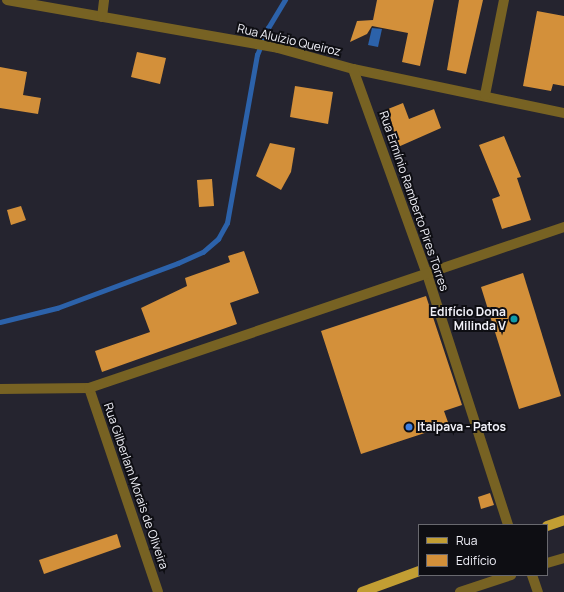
<!DOCTYPE html>
<html>
<head>
<meta charset="utf-8">
<style>
	body { margin:0 }
	#map { position:relative; width:564px; height:592px; overflow:hidden; background:#25242f; font-family:Manrope,sans-serif }
	div>[style] { position:absolute }
	[style*='--x'] { left:calc(var(--x)*1px); top:calc(var(--y)*1px); width:calc(var(--w)*1px); rotate:calc(var(--a)*1deg) }
	.water>* { inset:0; background:#2c62aa }
	.stream>* { height:4.5px; margin:-2.25px; padding:0 2.25px; transform-origin:2.25px; border-radius:2.25px; background:#2c62aa }
	.building>* { inset:0; background:#d3903a }
	.street>* { height:10px; margin:-5px; padding:0 5px; transform-origin:5px; border-radius:5px; background:#776223 }
	.primary>* { height:10px; margin:-5px; padding:0 5px; transform-origin:5px; border-radius:5px; background:#c29e33 }
	.dots>* { width:11px; height:11px; translate:-50% -50%; box-sizing:border-box; border:2px solid #0e0e13; border-radius:50% }
	span { translate:-50% -50%; white-space:nowrap; text-align:center; line-height:1.15; -webkit-text-stroke:4px #0e0e13; paint-order:stroke }
	.street-label { font-size:12px; color:#f1f1f9 }
	.poi-label { font-size:12px; color:#f1f1f9; font-weight:700 }
	.right { translate:-100% -50%; text-align:right }
	.left { translate:0 -50%; text-align:left }
	.legend { position:absolute; left:418px; top:524px; width:130px; height:52px; box-sizing:border-box; background:#0e0e13; border:1px solid #69696f; margin:0; padding:5px 7px; list-style:none; font-size:12px; color:#f1f1f9 }
	.legend li { display:flex; align-items:center; gap:8px; height:20px }
	.legend b { width:20px; border:1px solid #69696f }
</style>
</head>
<body>
<div id="map">
	<div class="water">
		<i style="clip-path:polygon(372px 28px,382px 29px,378px 47px,368px 45px)"></i>
	</div>
	<div class="stream">
		<i style="--x:0;--y:322;--w:59;--a:-13.8"></i>
		<i style="--x:57;--y:308;--w:129;--a:-20.4"></i>
		<i style="--x:178;--y:263;--w:27;--a:-24"></i>
		<i style="--x:203;--y:252;--w:20;--a:-41"></i>
		<i style="--x:218;--y:239;--w:18;--a:-61"></i>
		<i style="--x:227;--y:223;--w:171;--a:-79.9"></i>
		<i style="--x:257;--y:55;--w:29;--a:-68"></i>
		<i style="--x:268;--y:28;--w:33;--a:-59"></i>
	</div>
	<div class="building">
		<i style="clip-path:polygon(377px 0,434px 0,420px 66px,402px 62px,408px 33px,372px 26px,367px 34px,350px 42px,357px 21px,373px 20px)"></i>
		<i style="clip-path:polygon(459px 0,483px 0,466px 74px,447px 70px)"></i>
		<i style="clip-path:polygon(537px 11px,564px 16px,564px 86px,553px 84px,551px 91px,523px 86px)"></i>
		<i style="clip-path:polygon(137px 52px,166px 58px,160px 84px,131px 77px)"></i>
		<i style="clip-path:polygon(0 67px,27px 72px,23px 95px,41px 98px,38px 114px,0 108px)"></i>
		<i style="clip-path:polygon(295px 86px,333px 92px,328px 124px,290px 117px)"></i>
		<i style="clip-path:polygon(403px 103px,409px 119px,434px 109px,441px 128px,398px 147px,388px 109px)"></i>
		<i style="clip-path:polygon(504px 136px,521px 177px,517px 178px,531px 220px,502px 229px,492px 199px,500px 196px,479px 145px)"></i>
		<i style="clip-path:polygon(270px 143px,295px 148px,291px 172px,281px 190px,256px 176px)"></i>
		<i style="clip-path:polygon(212px 179px,214px 206px,199px 207px,197px 180px)"></i>
		<i style="clip-path:polygon(21px 206px,26px 220px,11px 225px,7px 210px)"></i>
		<i style="clip-path:polygon(244px 251px,259px 293px,230px 303px,237px 324px,102px 372px,95px 351px,150px 332px,141px 308px,187px 286px,185px 278px,230px 262px,228px 256px)"></i>
		<i style="clip-path:polygon(523px 273px,561px 396px,519px 409px,481px 287px)"></i>
		<i style="clip-path:polygon(426px 296px,462px 405px,444px 411px,449px 425px,361px 454px,321px 331px)"></i>
		<i style="clip-path:polygon(490px 493px,494px 505px,481px 509px,478px 497px)"></i>
		<i style="clip-path:polygon(117px 534px,121px 547px,44px 574px,39px 560px)"></i>
	</div>
	<div class="street">
		<i style="--x:7;--y:0;--w:275;--a:10"></i>
		<i style="--x:278;--y:48;--w:78;--a:15.6"></i>
		<i style="--x:353;--y:69;--w:216;--a:11.8"></i>
		<i style="--x:102;--y:17;--w:17;--a:-83"></i>
		<i style="--x:353;--y:69;--w:218;--a:70.2"></i>
		<i style="--x:427;--y:274;--w:264;--a:72.1"></i>
		<i style="--x:485;--y:95;--w:97;--a:-78.7"></i>
		<i style="--x:89;--y:388;--w:215;--a:71.3"></i>
		<i style="--x:0;--y:389;--w:89;--a:-0.6"></i>
		<i style="--x:89;--y:388;--w:502;--a:-18.72"></i>
		<i style="--x:547;--y:563;--w:18;--a:-16"></i>
		<i style="--x:532;--y:575;--w:18;--a:71"></i>
		<i style="--x:460;--y:592;--w:54;--a:-18.4"></i>
	</div>
	<div class="primary">
		<i style="--x:547;--y:526;--w:18;--a:-19"></i>
		<i style="--x:362;--y:592;--w:61;--a:-20.2"></i>
	</div>
	<div class="dots">
		<i style="left:514px;top:319px;background:#0f9aa8"></i>
		<i style="left:409px;top:427px;background:#3f7fe0"></i>
	</div>
	<div class="street-label">
		<span style="left:289px;top:40px;rotate:13deg">Rua Aluízio Queiroz</span>
		<span style="left:414px;top:201px;rotate:71deg">Rua Ermínio Ramberto Pires Torres</span>
		<span style="left:136px;top:486px;rotate:71deg">Rua Gilberlam Morais de Oliveira</span>
	</div>
	<div class="poi-label">
		<span class="right" style="left:506px;top:319px">Edifício Dona<br>Milinda V</span>
		<span class="left" style="left:417px;top:427px">Itaipava - Patos</span>
	</div>
	<ul class="legend">
	<li><b style="height:5px;background:#c29e33"></b>Rua</li>
	<li><b style="height:11px;background:#d3903a"></b>Edifício</li>
	</ul>
</div>
</body>
</html>
